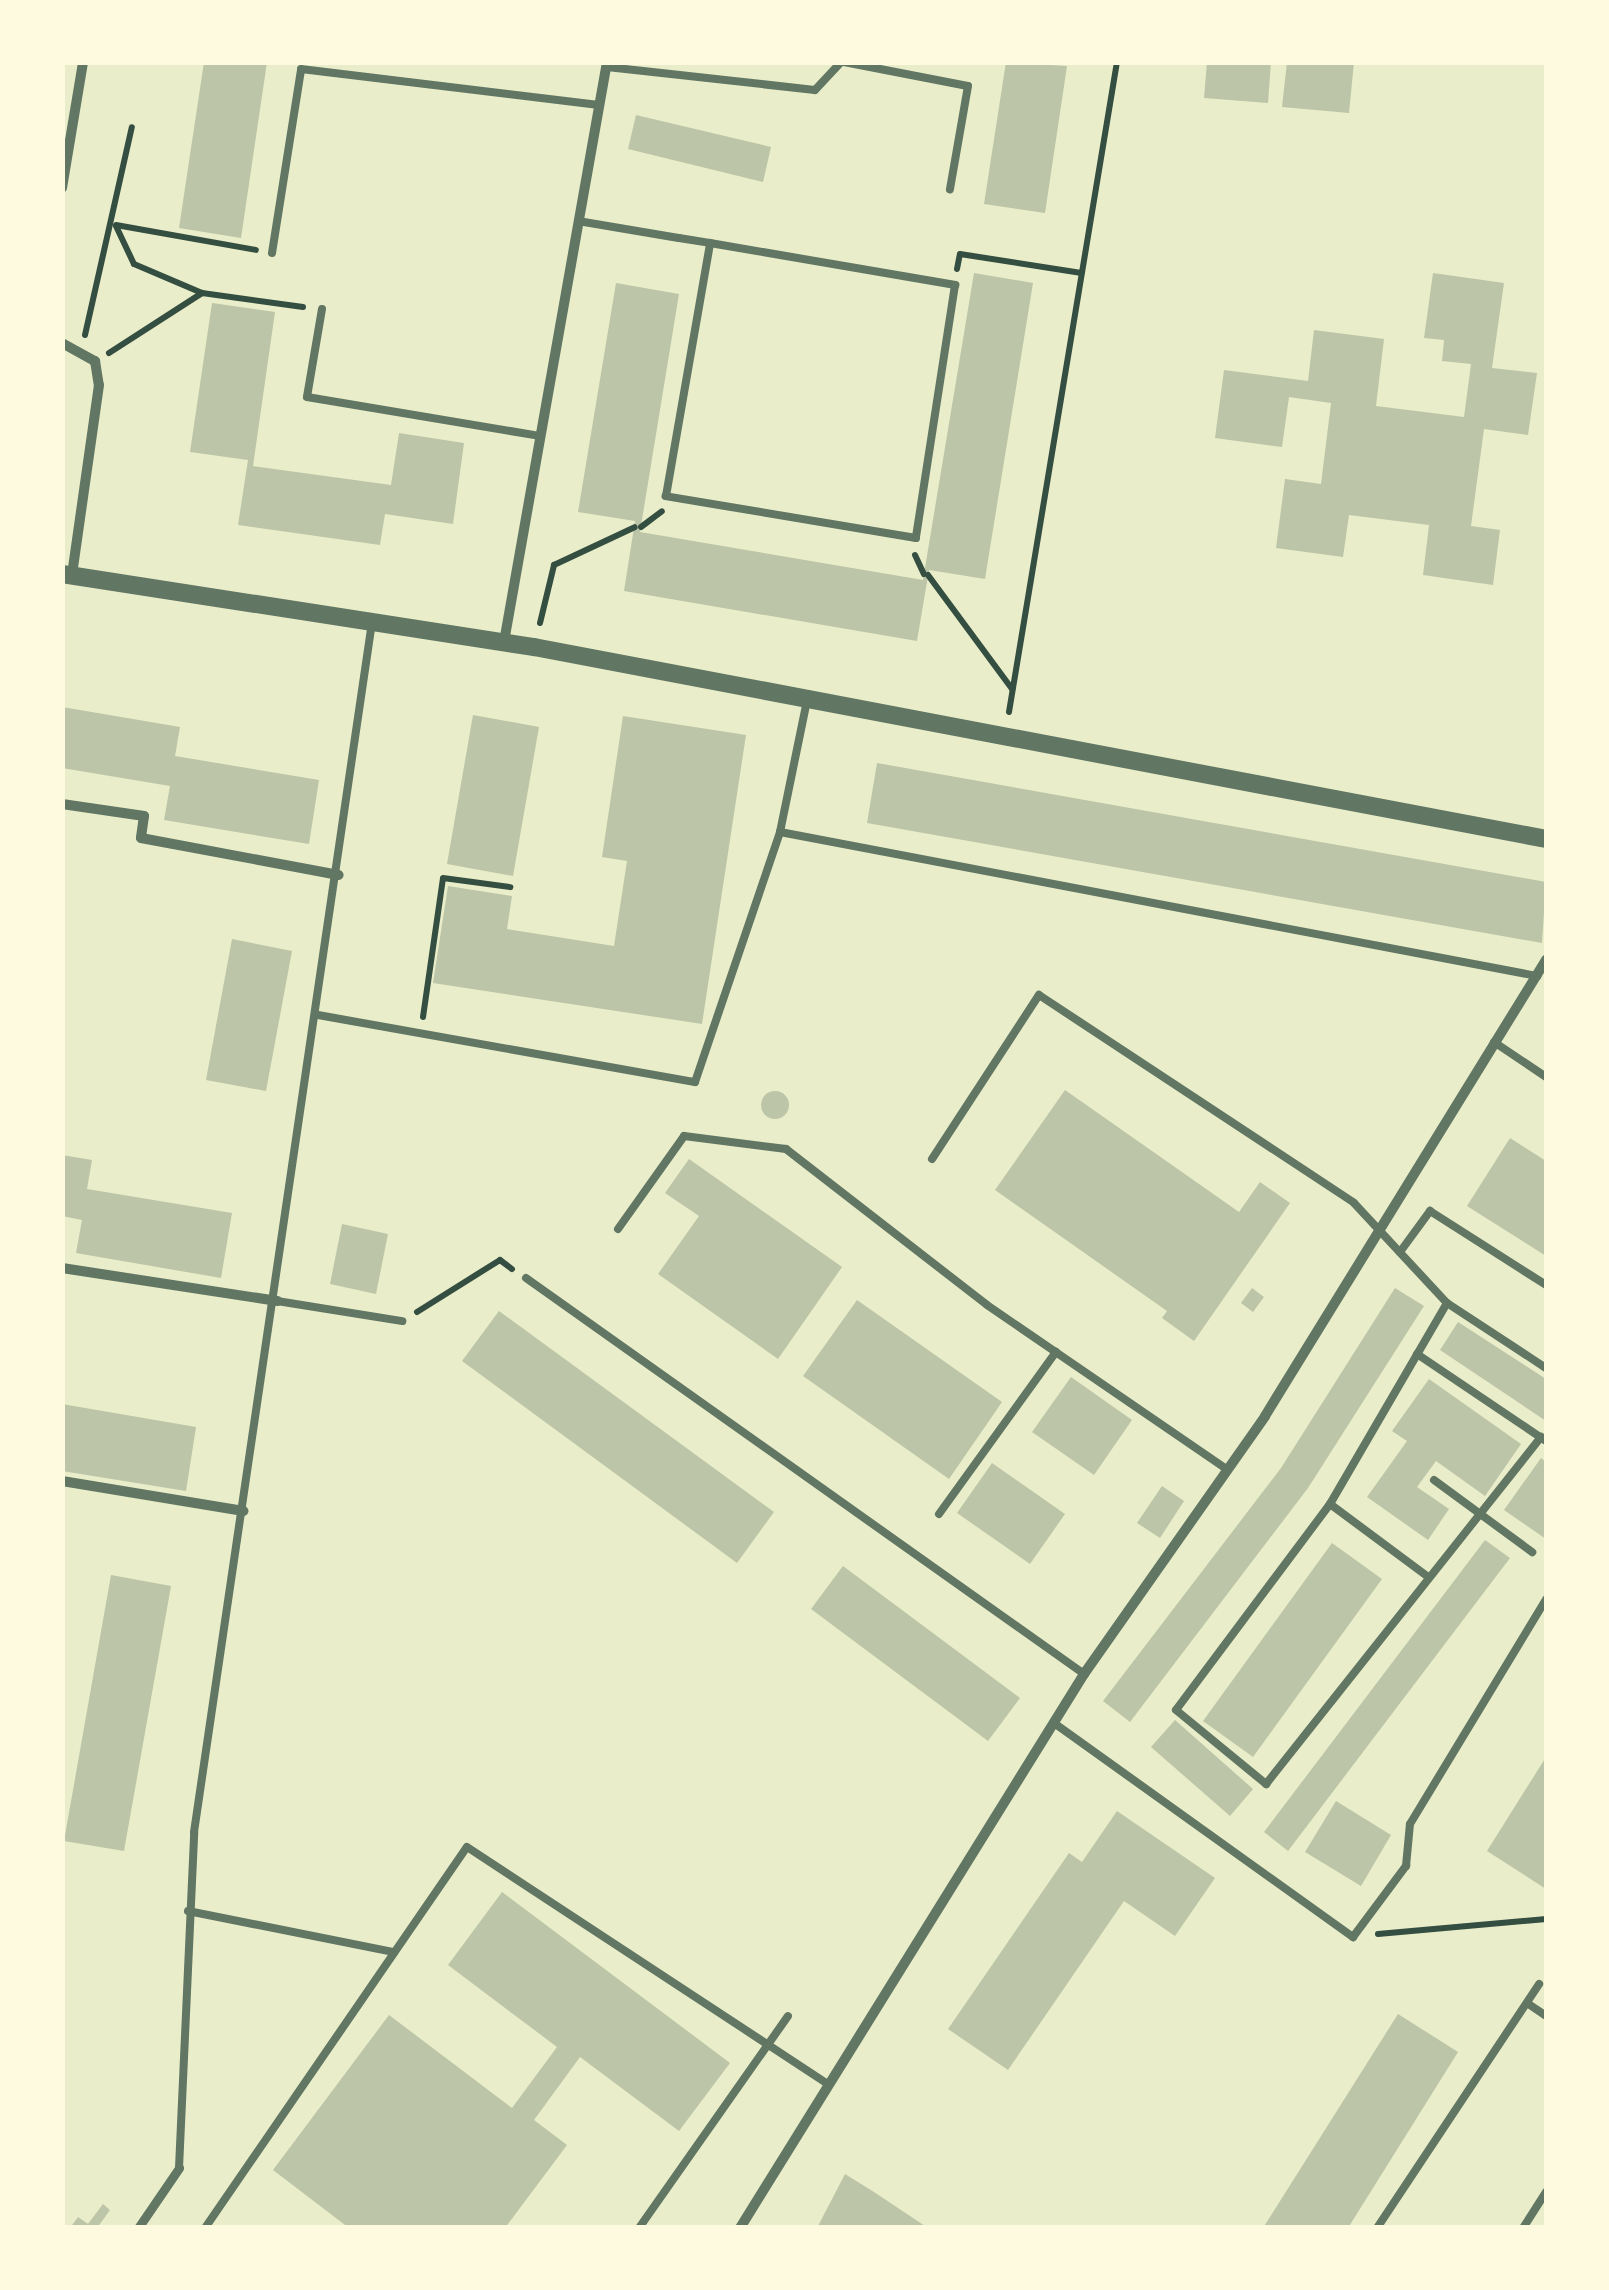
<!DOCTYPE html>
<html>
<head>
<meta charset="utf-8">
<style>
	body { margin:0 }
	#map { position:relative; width:1609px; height:2290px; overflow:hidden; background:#e9edc9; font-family:"Work Sans",sans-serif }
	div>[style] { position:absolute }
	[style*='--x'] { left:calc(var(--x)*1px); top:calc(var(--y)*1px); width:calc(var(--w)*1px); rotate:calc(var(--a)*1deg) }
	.building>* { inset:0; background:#bcc5a7 }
	.round { border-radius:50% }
	.path>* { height:6px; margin:-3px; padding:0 3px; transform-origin:3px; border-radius:3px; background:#344e41 }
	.service>* { height:8px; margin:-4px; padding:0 4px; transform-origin:4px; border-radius:4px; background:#617663 }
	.pedestrian>* { height:9px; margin:-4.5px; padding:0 4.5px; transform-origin:4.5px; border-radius:4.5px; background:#617663 }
	.minor>* { height:10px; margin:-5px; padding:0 5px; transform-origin:5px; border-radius:5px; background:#617663 }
	.tertiary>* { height:18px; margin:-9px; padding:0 9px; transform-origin:9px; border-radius:9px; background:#617663 }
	span { translate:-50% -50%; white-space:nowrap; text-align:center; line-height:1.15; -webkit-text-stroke:10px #fefae0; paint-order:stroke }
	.frame { position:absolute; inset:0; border:65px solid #fefae0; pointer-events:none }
</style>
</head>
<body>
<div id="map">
	<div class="building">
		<i style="clip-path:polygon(204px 62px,267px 62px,241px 238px,179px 228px)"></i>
		<i style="clip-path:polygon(1006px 62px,1067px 66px,1045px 213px,984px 204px)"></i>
		<i style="clip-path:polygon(1207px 62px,1271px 62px,1268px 103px,1204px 98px)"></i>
		<i style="clip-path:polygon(1287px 62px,1354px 62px,1349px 113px,1282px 107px)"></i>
		<i style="clip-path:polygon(636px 115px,771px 147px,763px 182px,628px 149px)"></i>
		<i style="clip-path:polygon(974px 273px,1033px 283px,985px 579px,929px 570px,917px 641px,624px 591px,635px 521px,578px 512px,616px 283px,679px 294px,640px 532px,923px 580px)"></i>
		<i style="clip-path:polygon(1433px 273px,1504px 283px,1492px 368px,1537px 373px,1528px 435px,1484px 429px,1471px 526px,1500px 530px,1493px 585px,1423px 575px,1429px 525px,1349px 515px,1343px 557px,1276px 548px,1285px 479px,1321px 484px,1331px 403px,1289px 397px,1282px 447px,1215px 438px,1224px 370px,1308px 381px,1314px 330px,1384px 339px,1376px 406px,1464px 417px,1471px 364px,1442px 361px,1444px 340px,1424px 338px)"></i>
		<i style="clip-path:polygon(212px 303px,275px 312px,253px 466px,391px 485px,399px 433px,464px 443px,453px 524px,385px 514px,380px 545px,238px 525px,248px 460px,190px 452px)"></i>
		<i style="clip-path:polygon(62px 707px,180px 727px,175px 756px,319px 780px,309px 844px,164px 820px,170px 786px,62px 768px)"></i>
		<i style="clip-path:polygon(473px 715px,539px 727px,513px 876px,447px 864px)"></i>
		<i style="clip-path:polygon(623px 716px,746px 735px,702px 1024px,433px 983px,448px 886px,512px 896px,507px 929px,614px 946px,627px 861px,602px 857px)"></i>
		<i style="clip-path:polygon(877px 763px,1546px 882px,1542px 943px,867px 823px)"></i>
		<i style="clip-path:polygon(232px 939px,292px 951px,266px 1091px,206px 1080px)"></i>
		<i style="clip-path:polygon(1065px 1090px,1239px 1212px,1260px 1182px,1290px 1203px,1194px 1341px,1162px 1318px,1167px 1311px,995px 1190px)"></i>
		<i class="round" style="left:761px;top:1091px;width:28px;height:28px"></i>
		<i style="clip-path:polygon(1510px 1138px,1546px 1161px,1546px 1256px,1467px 1206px)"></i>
		<i style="clip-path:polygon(62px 1155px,92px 1160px,87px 1189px,232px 1213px,221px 1278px,76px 1253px,82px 1220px,62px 1216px)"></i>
		<i style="clip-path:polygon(689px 1159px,842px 1267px,778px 1359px,658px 1274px,699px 1216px,665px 1193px)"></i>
		<i style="clip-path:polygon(342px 1224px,388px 1234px,376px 1294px,330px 1284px)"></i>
		<i style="clip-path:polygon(1252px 1288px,1264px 1297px,1253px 1312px,1241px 1303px)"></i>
		<i style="clip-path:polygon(1395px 1288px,1424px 1306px,1308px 1488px,1130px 1722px,1103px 1701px,1281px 1468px)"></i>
		<i style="clip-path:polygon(857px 1300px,1002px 1402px,949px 1479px,803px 1376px)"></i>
		<i style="clip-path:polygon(499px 1311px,774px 1512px,737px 1563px,462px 1361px)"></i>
		<i style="clip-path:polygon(1458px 1322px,1546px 1379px,1546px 1421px,1440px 1350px)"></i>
		<i style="clip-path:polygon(1071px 1377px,1132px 1420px,1094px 1475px,1032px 1432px)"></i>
		<i style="clip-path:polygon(1429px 1379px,1521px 1444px,1485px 1496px,1436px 1461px,1417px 1487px,1449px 1509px,1428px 1540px,1367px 1497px,1407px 1441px,1392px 1431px)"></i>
		<i style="clip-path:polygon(62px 1404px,196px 1427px,186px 1491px,62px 1471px)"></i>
		<i style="clip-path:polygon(1541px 1458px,1546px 1462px,1546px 1539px,1504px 1510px)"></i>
		<i style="clip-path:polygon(992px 1463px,1065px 1514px,1030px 1564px,957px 1513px)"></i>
		<i style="clip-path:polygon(1162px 1486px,1184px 1501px,1160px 1538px,1137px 1523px)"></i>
		<i style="clip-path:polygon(1485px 1540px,1510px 1558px,1288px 1851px,1264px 1832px)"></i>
		<i style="clip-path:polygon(1332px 1543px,1382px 1579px,1253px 1757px,1203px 1721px)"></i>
		<i style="clip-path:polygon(843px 1566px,1020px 1698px,988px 1741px,811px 1609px)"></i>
		<i style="clip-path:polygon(111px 1575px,171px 1586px,124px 1851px,64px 1841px)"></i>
		<i style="clip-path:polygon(1175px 1720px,1253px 1789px,1230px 1816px,1151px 1747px)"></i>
		<i style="clip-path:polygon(1546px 1757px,1546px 1889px,1487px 1851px)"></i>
		<i style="clip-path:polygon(1336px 1801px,1391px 1835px,1361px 1886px,1305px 1852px)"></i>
		<i style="clip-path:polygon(1117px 1811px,1215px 1878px,1175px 1936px,1124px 1901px,1008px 2070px,948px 2029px,1069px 1853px,1082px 1862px)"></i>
		<i style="clip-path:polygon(502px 1892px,730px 2063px,679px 2131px,580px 2057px,534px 2120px,567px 2145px,505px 2228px,349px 2228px,273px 2170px,389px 2015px,512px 2108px,557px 2047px,448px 1965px)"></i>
		<i style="clip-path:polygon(1398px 2014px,1458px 2052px,1348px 2228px,1263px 2228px)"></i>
		<i style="clip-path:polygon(845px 2174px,874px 2192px,928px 2228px,817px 2228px)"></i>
		<i style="clip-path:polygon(103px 2204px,110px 2210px,97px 2228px,70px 2228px,78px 2217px,88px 2224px)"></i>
	</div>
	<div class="path">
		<i style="--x:116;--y:225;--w:142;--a:10.1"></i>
		<i style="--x:116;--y:226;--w:42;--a:64.7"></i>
		<i style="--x:134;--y:264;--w:74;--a:23.1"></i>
		<i style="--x:957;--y:269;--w:15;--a:-79"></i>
		<i style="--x:960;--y:254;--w:123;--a:8.9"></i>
		<i style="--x:85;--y:335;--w:213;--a:-77.3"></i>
		<i style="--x:109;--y:353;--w:111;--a:-32.8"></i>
		<i style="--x:202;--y:293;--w:102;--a:7.9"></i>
		<i style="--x:641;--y:527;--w:26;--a:-37"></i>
		<i style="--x:915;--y:555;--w:21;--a:65"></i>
		<i style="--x:928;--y:575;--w:142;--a:53.6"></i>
		<i style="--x:540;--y:623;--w:60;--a:-76.4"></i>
		<i style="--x:554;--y:565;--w:89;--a:-25.1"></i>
		<i style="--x:1009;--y:712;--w:659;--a:-80.57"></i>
		<i style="--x:423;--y:1017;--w:140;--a:-81.8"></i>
		<i style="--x:443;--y:878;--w:68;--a:7.7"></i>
		<i style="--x:417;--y:1312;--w:98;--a:-32.1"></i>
		<i style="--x:500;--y:1260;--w:15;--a:37"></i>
		<i style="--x:1378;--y:1934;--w:169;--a:-5.1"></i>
	</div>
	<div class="service">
		<i style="--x:844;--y:62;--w:126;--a:11"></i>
		<i style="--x:968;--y:86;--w:105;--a:99.9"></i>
		<i style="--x:607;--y:67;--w:209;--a:6.3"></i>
		<i style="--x:815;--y:90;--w:38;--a:-47"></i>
		<i style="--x:578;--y:221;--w:102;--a:9.6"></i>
		<i style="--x:679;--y:238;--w:31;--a:9"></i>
		<i style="--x:710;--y:243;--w:249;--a:9.7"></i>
		<i style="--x:955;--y:285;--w:256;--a:98.8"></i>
		<i style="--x:916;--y:538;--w:254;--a:-170.5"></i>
		<i style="--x:666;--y:496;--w:257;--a:-80.1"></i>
		<i style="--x:272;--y:253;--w:186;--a:-81"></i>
		<i style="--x:301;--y:69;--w:300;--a:6.9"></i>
		<i style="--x:322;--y:309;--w:89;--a:99.7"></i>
		<i style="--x:307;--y:397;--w:237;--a:9.5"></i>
		<i style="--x:780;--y:832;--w:771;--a:10.77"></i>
		<i style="--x:318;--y:1015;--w:383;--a:10.1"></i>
		<i style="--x:695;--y:1082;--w:264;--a:-71.2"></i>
		<i style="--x:780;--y:832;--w:134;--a:-78.4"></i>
		<i style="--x:1494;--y:1042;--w:63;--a:33.9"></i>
		<i style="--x:932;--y:1159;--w:196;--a:-56.9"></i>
		<i style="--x:1039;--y:995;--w:377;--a:33.4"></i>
		<i style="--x:1354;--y:1203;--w:137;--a:47.1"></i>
		<i style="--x:1447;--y:1303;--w:118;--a:33.3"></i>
		<i style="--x:618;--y:1229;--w:114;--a:-54.6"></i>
		<i style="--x:684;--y:1136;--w:103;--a:7.3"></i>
		<i style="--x:786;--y:1149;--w:254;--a:37.8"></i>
		<i style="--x:987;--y:1305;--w:292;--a:34.4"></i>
		<i style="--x:1400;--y:1252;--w:51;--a:-53.8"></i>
		<i style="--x:1430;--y:1211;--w:138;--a:32.5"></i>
		<i style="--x:526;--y:1278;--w:684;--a:35.36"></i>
		<i style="--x:277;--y:1301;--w:127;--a:9.1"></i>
		<i style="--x:1447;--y:1303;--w:233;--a:120.2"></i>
		<i style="--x:1330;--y:1504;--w:257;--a:126.8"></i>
		<i style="--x:1176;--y:1710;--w:117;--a:39.4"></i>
		<i style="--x:1266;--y:1784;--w:443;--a:-51.6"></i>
		<i style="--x:1417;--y:1354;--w:156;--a:34"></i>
		<i style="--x:1434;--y:1480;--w:122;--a:36.3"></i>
		<i style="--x:1330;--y:1504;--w:121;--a:36.6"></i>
		<i style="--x:939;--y:1514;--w:200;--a:-54.2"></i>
		<i style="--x:1054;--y:1723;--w:368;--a:35.6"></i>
		<i style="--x:1353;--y:1937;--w:89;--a:-53.3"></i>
		<i style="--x:1406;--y:1866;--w:42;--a:-84.6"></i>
		<i style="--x:1410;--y:1824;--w:263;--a:-58.8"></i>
		<i style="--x:188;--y:1911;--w:210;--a:11.3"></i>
		<i style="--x:1527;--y:2003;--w:23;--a:34"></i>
		<i style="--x:179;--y:2168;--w:336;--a:-87.4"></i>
		<i style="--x:194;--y:1832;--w:1223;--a:-81.63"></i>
		<i style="--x:205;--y:2228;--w:462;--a:-55.5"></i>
		<i style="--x:467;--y:1847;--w:433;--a:33.3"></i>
		<i style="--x:639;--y:2228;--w:259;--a:-54.9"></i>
		<i style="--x:1377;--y:2228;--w:293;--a:-56.4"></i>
		<i style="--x:1523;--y:2228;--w:43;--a:-57.4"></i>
	</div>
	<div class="pedestrian">
		<i style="--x:138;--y:2228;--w:73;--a:-55.7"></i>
	</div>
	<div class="minor">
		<i style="--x:62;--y:188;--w:128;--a:-80.5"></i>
		<i style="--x:62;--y:343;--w:38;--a:29"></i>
		<i style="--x:95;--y:361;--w:24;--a:81"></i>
		<i style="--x:99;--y:385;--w:192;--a:98.1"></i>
		<i style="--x:504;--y:642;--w:589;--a:-79.93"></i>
		<i style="--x:62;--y:804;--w:83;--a:8.3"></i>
		<i style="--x:144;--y:816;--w:22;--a:98"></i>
		<i style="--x:141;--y:838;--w:201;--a:10.6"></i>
		<i style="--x:62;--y:1268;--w:218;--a:8.7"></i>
		<i style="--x:62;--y:1481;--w:184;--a:9.4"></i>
		<i style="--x:740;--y:2228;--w:652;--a:-58.16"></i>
		<i style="--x:1084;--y:1674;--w:315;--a:-54.9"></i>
		<i style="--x:1265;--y:1416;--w:536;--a:-58.36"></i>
	</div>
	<div class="tertiary">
		<i style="--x:62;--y:574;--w:478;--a:8.8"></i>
		<i style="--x:534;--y:647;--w:1030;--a:10.74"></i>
	</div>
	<div class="frame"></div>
</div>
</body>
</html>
